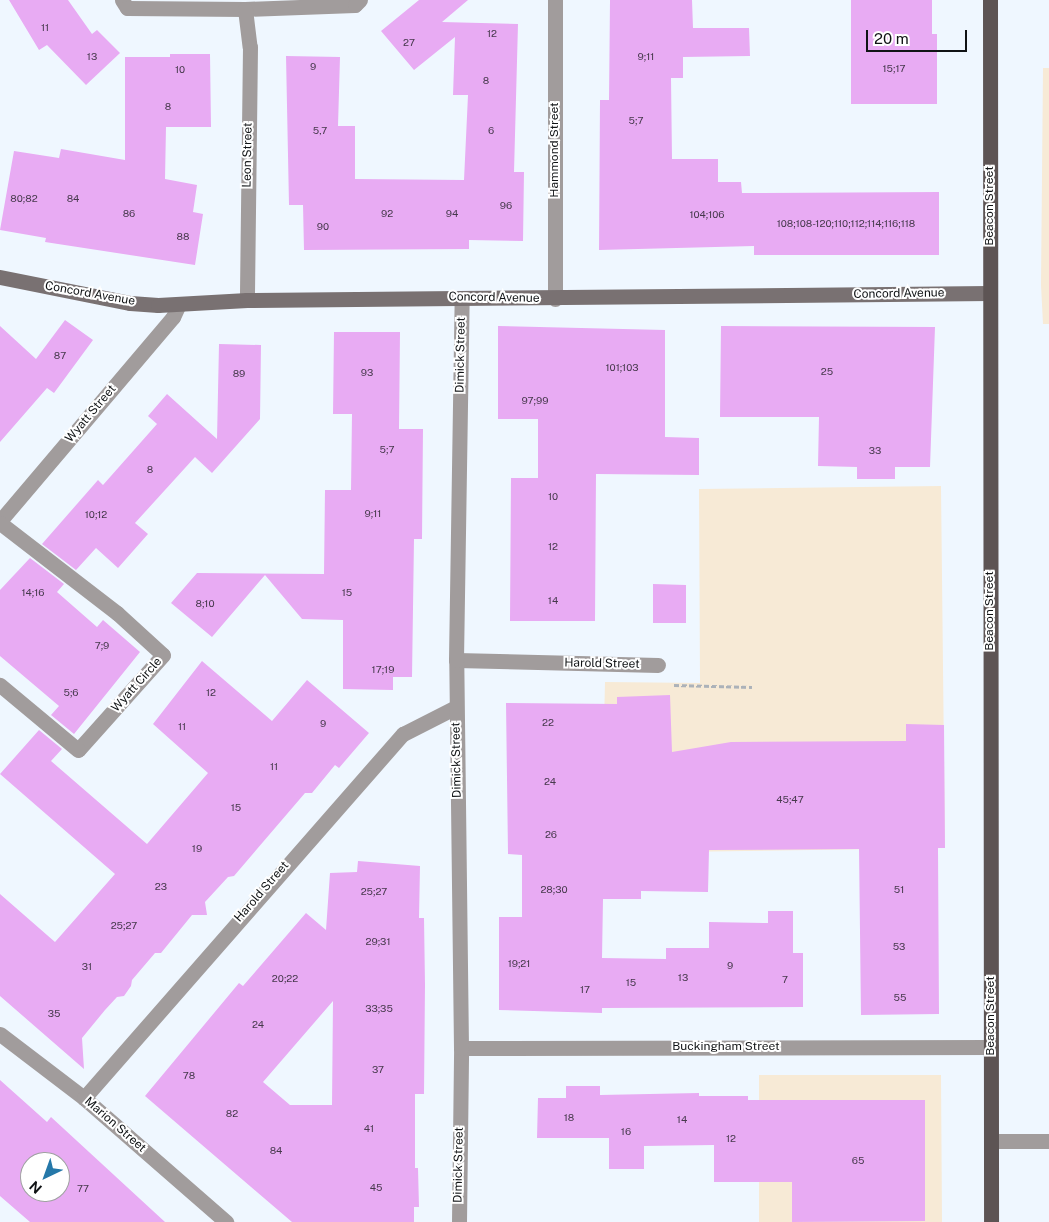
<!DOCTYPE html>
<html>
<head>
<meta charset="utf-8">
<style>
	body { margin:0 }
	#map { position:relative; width:1049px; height:1222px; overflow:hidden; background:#eff7ff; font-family:"Public Sans",sans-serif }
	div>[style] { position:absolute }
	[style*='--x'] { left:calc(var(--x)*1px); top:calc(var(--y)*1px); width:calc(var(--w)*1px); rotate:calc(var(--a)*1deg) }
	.commercial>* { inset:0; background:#f7ead6 }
	.building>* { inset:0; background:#e8abf3 }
	.path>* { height:3px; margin-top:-1.5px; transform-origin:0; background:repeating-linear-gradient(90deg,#acb2b9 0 5px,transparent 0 7.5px) }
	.street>* { height:15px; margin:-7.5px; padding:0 7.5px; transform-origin:7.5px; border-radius:7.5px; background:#a19c9c }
	.secondary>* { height:15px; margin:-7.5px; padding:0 7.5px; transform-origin:7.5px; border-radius:7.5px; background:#797172 }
	.primary>* { height:15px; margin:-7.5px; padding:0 7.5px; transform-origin:7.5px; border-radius:7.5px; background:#5d5454 }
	span { translate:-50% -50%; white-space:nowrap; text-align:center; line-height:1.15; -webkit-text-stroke:4px #fff; paint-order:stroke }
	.number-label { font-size:10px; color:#46394c }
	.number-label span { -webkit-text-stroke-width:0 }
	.street-label { font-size:12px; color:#101315 }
	.north { position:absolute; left:20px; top:1152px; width:50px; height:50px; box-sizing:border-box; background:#fff; border:1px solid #9fa1a1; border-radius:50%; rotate:222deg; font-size:14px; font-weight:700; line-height:20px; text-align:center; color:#101315 }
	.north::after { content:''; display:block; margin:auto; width:18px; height:22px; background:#2578a9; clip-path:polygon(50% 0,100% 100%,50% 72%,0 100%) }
	.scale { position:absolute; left:866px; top:30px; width:101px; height:22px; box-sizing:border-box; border:2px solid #101315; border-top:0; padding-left:6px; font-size:15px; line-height:18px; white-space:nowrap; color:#101315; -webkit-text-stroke:4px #fff; paint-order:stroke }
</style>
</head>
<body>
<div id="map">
	<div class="commercial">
		<i style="clip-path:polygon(1043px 68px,1049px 68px,1049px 324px,1043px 324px,1041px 285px)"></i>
		<i style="clip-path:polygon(941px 486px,945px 848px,601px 853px,605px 682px,700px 683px,699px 489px)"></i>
		<i style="clip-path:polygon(759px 1075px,941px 1075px,942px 1222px,759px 1222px)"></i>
	</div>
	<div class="building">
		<i style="clip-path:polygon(9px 0,68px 0,92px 34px,97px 30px,120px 53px,86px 85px,47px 45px,39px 50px)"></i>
		<i style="clip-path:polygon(419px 0,468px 0,442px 22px,518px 24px,514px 172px,524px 172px,523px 241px,469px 240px,469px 249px,304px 250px,303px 205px,289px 205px,286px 56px,340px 57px,338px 126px,355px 126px,355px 179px,464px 180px,468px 95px,453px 95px,455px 37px,414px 70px,381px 31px)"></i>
		<i style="clip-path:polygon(610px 0,692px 0,693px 28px,749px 28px,750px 56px,683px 57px,683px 78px,671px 78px,672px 159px,718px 159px,718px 182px,741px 182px,742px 193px,939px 192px,939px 255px,754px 255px,754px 246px,599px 250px,600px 100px,609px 100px)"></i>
		<i style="clip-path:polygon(851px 0,932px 0,932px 34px,937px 34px,937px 104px,851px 104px)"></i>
		<i style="clip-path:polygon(170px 54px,210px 54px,211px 127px,166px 127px,165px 179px,197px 185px,193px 212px,203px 214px,195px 265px,45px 242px,46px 238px,0 230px,14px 151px,59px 158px,61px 149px,125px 160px,125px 57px,170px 57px)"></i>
		<i style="clip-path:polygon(65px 320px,93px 340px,54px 393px,47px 388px,0 442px,0 326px,36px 359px)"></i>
		<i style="clip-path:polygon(498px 326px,665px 330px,665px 437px,699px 438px,699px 475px,596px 474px,595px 621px,510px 621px,511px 478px,538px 478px,538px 419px,498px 419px)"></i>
		<i style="clip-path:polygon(721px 326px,935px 327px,930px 467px,895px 467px,895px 479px,857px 479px,857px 467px,818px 466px,819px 417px,720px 417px)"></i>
		<i style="clip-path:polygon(334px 332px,400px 332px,399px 429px,423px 429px,422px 539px,414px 539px,412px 677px,393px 677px,393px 690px,343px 689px,343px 620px,302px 619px,265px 575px,212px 637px,171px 603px,197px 573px,324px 574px,325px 490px,351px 490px,352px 414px,333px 414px)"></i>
		<i style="clip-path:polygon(219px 344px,261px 345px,260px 419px,212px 473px,195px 457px,135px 523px,148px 534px,118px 568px,96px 548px,76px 570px,42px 544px,98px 480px,103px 485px,157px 424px,148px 416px,167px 394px,217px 439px)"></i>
		<i style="clip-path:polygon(30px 558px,64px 584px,57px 592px,97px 627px,103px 620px,140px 652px,74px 734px,51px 715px,59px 706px,0 656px,0 590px)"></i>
		<i style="clip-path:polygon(653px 584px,686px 585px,686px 623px,653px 623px)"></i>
		<i style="clip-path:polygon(202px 661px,272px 721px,307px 680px,369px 733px,339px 768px,335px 765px,312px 793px,305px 793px,234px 876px,228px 877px,205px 902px,207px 915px,192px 915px,161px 953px,155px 953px,132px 980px,131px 986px,124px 996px,117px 997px,105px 1010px,82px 1038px,84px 1069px,0 996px,0 894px,55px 942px,115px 874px,0 774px,39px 730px,62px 749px,51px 761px,147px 844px,208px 773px,153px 724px)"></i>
		<i style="clip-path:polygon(670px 695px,672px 752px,731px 742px,906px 741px,906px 724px,944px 725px,945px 848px,938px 848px,939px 1014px,861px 1015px,859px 849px,709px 850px,708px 892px,641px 891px,641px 899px,603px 899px,602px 958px,666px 959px,666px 948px,709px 948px,709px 922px,768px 923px,768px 911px,793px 911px,793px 953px,803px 953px,803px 1007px,602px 1008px,602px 1013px,499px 1010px,499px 917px,522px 917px,522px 855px,508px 854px,506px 703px,617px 704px,617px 697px)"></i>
		<i style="clip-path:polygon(evenodd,358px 861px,420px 866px,419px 918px,424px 918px,425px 985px,424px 1094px,415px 1094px,415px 1168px,418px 1168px,419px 1207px,414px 1207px,414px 1222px,292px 1222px,145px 1096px,239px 983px,243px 986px,306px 913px,326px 930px,330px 873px,357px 872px,358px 861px,333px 1001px,332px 1105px,290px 1105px,263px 1082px,333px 1001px)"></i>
		<i style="clip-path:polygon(evenodd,0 1080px,47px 1122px,51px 1117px,165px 1222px,30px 1222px,0 1196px,0 1080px,30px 1162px,60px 1162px,60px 1192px,30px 1192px,30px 1162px)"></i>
		<i style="clip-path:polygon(566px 1086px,600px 1086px,600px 1095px,699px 1093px,699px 1096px,748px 1096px,748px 1100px,925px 1100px,925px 1221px,792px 1222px,792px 1182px,714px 1182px,714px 1145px,644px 1146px,644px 1169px,609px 1169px,609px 1138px,537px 1138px,538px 1098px,566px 1098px)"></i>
	</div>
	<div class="path">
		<i style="--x:674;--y:685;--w:78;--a:1.5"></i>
	</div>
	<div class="street">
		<i style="--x:122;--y:0;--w:9;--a:58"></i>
		<i style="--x:127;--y:8;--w:118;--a:0.5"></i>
		<i style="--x:245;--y:9;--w:110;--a:-2.1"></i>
		<i style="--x:355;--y:5;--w:7;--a:-45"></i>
		<i style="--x:555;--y:0;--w:299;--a:90"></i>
		<i style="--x:245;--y:9;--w:38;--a:83"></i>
		<i style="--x:250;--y:47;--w:253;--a:90.7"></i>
		<i style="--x:0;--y:521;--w:267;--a:-49.7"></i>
		<i style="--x:173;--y:317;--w:14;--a:-65"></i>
		<i style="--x:0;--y:523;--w:148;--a:37.6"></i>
		<i style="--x:117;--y:613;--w:62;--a:42.4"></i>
		<i style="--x:163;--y:655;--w:127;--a:131.8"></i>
		<i style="--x:78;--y:750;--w:102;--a:-140.2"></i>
		<i style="--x:456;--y:660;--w:202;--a:1.4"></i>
		<i style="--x:0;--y:1034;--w:106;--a:37.3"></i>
		<i style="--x:84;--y:1098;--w:189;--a:41.1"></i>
		<i style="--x:461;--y:1048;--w:530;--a:-0.11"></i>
		<i style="--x:84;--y:1098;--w:484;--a:-48.8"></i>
		<i style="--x:403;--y:734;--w:59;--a:-27"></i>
		<i style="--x:991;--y:1141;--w:58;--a:0"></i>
		<i style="--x:459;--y:1222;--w:174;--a:-89.3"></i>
		<i style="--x:461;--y:1048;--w:388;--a:-90.7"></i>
		<i style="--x:456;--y:660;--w:362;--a:-89.1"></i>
	</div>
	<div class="secondary">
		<i style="--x:0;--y:277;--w:133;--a:11.3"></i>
		<i style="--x:130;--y:303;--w:28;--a:4"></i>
		<i style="--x:158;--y:305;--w:89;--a:-3.2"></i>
		<i style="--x:247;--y:300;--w:743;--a:-0.54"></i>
	</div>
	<div class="primary">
		<i style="--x:990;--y:0;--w:1222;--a:89.95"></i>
	</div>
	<div class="number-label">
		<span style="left:45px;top:28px">11</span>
		<span style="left:492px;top:34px">12</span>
		<span style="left:409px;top:43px">27</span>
		<span style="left:92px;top:57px">13</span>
		<span style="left:646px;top:57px">9;11</span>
		<span style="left:313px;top:67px">9</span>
		<span style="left:894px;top:69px">15;17</span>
		<span style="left:180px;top:70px">10</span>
		<span style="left:486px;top:81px">8</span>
		<span style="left:168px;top:107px">8</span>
		<span style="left:636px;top:121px">5;7</span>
		<span style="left:320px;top:131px">5,7</span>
		<span style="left:491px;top:131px">6</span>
		<span style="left:24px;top:199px">80;82</span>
		<span style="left:73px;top:199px">84</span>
		<span style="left:506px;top:206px">96</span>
		<span style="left:129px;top:214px">86</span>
		<span style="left:387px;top:214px">92</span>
		<span style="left:452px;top:214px">94</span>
		<span style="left:707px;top:215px">104;106</span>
		<span style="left:846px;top:224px">108;108-120;110;112;114;116;118</span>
		<span style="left:323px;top:227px">90</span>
		<span style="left:183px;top:237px">88</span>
		<span style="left:60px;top:356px">87</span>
		<span style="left:622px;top:368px">101;103</span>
		<span style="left:827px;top:372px">25</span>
		<span style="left:367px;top:373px">93</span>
		<span style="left:239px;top:374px">89</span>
		<span style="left:535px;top:401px">97;99</span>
		<span style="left:387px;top:450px">5;7</span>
		<span style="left:875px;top:451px">33</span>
		<span style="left:150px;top:470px">8</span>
		<span style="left:553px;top:497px">10</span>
		<span style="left:373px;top:514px">9;11</span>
		<span style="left:96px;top:515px">10;12</span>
		<span style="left:553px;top:547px">12</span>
		<span style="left:33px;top:593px">14;16</span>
		<span style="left:347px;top:593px">15</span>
		<span style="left:553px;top:601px">14</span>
		<span style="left:205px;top:604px">8;10</span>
		<span style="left:102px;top:646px">7;9</span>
		<span style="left:383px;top:670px">17;19</span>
		<span style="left:71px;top:693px">5;6</span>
		<span style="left:211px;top:693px">12</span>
		<span style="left:548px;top:723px">22</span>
		<span style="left:323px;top:724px">9</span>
		<span style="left:182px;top:727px">11</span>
		<span style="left:274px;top:767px">11</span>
		<span style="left:550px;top:782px">24</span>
		<span style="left:790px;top:800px">45;47</span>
		<span style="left:236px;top:808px">15</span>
		<span style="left:551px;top:835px">26</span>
		<span style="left:197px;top:849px">19</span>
		<span style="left:161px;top:887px">23</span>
		<span style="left:554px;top:890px">28;30</span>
		<span style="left:899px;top:890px">51</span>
		<span style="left:374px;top:892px">25;27</span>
		<span style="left:124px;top:926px">25;27</span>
		<span style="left:378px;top:942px">29;31</span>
		<span style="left:899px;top:947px">53</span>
		<span style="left:519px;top:964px">19;21</span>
		<span style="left:730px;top:966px">9</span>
		<span style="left:87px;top:967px">31</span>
		<span style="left:683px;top:978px">13</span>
		<span style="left:285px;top:979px">20;22</span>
		<span style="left:785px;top:980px">7</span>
		<span style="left:631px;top:983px">15</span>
		<span style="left:585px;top:990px">17</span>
		<span style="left:900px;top:998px">55</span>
		<span style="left:379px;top:1009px">33;35</span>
		<span style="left:54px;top:1014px">35</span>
		<span style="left:258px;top:1025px">24</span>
		<span style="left:378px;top:1070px">37</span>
		<span style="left:189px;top:1076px">78</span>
		<span style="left:232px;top:1114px">82</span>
		<span style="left:569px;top:1118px">18</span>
		<span style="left:682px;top:1120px">14</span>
		<span style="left:369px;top:1129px">41</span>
		<span style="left:626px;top:1132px">16</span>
		<span style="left:731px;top:1139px">12</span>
		<span style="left:276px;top:1151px">84</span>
		<span style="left:858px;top:1161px">65</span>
		<span style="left:376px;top:1188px">45</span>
		<span style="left:83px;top:1189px">77</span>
	</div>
	<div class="street-label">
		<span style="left:555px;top:150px;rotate:-90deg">Hammond Street</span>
		<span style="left:248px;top:155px;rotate:-89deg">Leon Street</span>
		<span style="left:990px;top:206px;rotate:-90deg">Beacon Street</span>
		<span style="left:90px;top:294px;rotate:10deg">Concord Avenue</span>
		<span style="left:899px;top:294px;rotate:-1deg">Concord Avenue</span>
		<span style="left:494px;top:298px;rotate:1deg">Concord Avenue</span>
		<span style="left:461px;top:355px;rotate:-89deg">Dimick Street</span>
		<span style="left:91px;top:414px;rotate:-50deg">Wyatt Street</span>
		<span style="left:990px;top:611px;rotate:-90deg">Beacon Street</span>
		<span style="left:602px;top:664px;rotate:1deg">Harold Street</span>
		<span style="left:137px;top:685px;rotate:-48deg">Wyatt Circle</span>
		<span style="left:457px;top:760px;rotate:-91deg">Dimick Street</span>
		<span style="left:262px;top:892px;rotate:-49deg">Harold Street</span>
		<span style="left:991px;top:1016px;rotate:-90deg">Beacon Street</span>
		<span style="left:726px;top:1047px">Buckingham Street</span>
		<span style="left:115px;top:1125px;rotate:41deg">Marion Street</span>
		<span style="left:459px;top:1165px;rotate:-89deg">Dimick Street</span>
	</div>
	<div class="north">N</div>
	<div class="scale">20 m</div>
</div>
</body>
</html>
